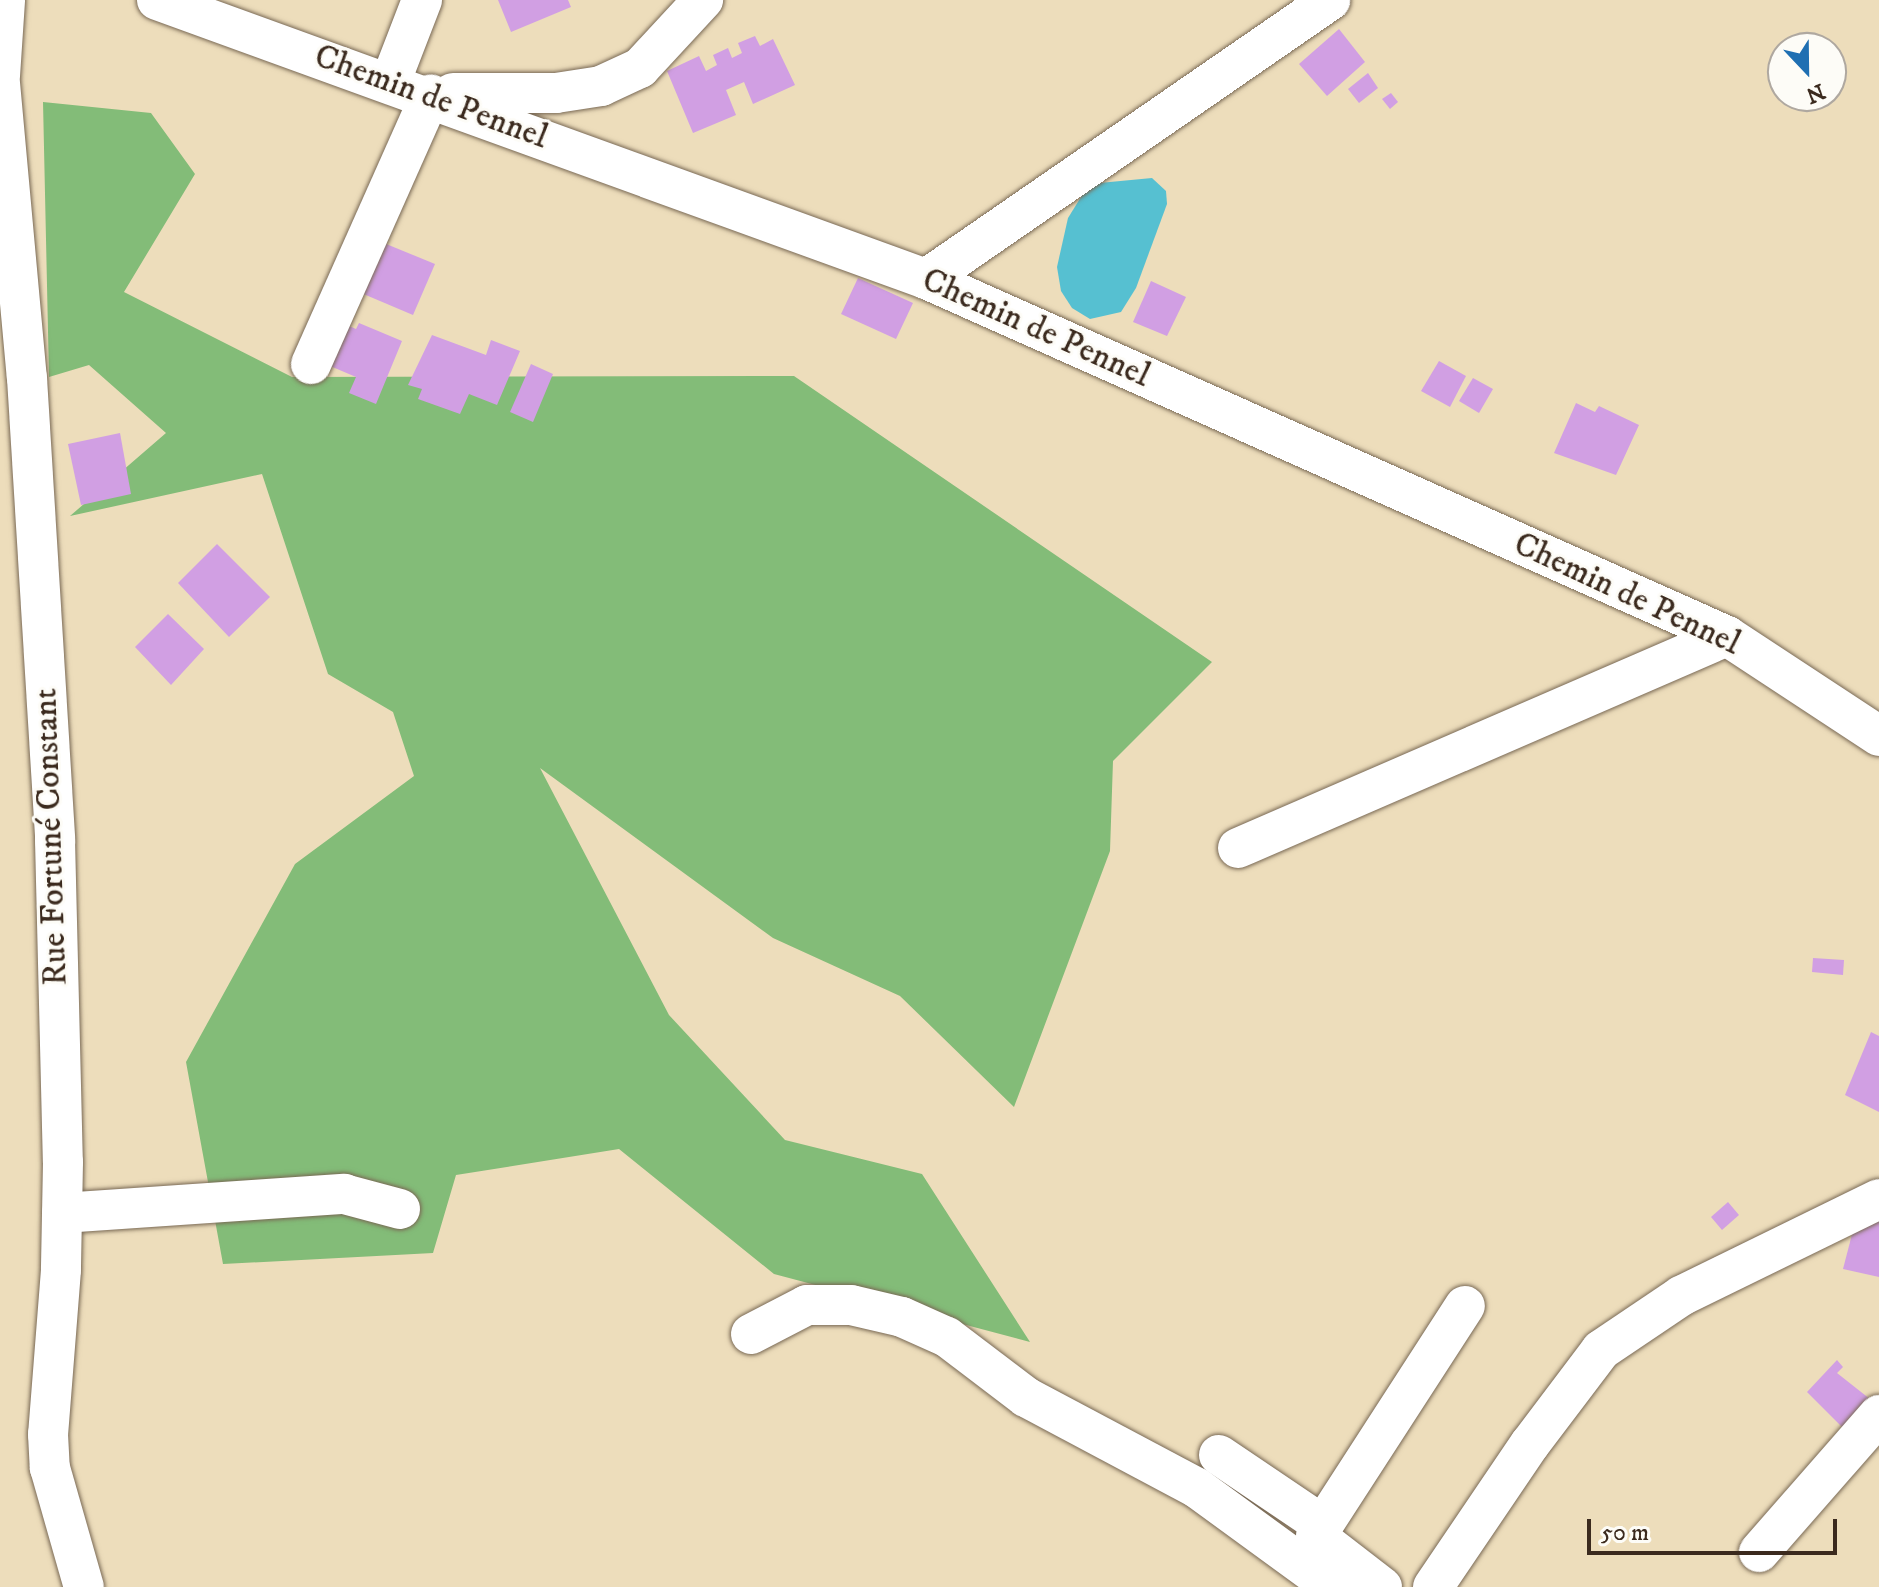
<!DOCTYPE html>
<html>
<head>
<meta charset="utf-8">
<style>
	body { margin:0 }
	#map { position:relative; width:1879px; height:1587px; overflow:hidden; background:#edddbb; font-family:"IM FELL DW Pica",serif }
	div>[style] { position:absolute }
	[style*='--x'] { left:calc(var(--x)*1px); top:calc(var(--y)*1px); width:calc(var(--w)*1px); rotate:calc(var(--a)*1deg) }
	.forest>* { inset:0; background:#83bc78 }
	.water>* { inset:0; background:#56c0d1 }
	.building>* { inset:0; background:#d19fe3 }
	.roads { filter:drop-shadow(0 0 2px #796955) drop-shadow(0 0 2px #796955) }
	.minor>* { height:40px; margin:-20px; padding:0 20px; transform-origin:20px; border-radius:20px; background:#fff }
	span { translate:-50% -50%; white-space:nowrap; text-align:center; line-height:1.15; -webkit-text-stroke:6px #fdfcf7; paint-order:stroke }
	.street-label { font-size:34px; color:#3b2a1e }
	.north { position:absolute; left:1767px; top:32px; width:80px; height:80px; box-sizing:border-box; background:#fdfcf7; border:2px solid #afa8a0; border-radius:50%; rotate:158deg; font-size:22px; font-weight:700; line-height:32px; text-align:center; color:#3b2a1e }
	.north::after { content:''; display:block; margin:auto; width:28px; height:36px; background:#1f6fb2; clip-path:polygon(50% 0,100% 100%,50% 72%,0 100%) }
	.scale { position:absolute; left:1587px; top:1519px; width:250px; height:36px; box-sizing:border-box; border:4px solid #3b2a1e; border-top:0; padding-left:10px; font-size:24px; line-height:28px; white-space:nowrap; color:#3b2a1e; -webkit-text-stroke:6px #fdfcf7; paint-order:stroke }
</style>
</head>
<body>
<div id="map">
	<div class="forest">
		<i style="clip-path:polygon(43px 102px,151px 113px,195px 174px,124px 292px,292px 377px,794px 376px,1212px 662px,1113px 761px,1110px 851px,1014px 1107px,900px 996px,773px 938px,540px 768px,669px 1015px,785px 1140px,922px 1174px,1030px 1342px,774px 1274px,619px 1149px,456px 1175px,433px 1253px,223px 1264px,186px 1062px,295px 864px,414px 776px,393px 712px,328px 674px,262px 474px,70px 516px,166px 433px,89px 365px,49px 377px)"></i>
	</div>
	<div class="water">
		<i style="clip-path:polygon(1152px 178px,1166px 191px,1167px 204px,1136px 288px,1121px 312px,1090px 319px,1072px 308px,1061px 291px,1057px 267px,1068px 218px,1089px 184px)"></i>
	</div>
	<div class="building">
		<i style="clip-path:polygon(498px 0,568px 0,571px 7px,511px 32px)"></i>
		<i style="clip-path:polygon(1339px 29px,1365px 62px,1327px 96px,1299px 64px)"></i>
		<i style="clip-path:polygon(755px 36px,760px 46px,773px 39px,795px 85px,753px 104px,744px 82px,726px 90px,736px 115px,693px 133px,667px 71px,699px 56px,706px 71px,717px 65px,713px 55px,728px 48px,732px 58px,742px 53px,738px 43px)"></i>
		<i style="clip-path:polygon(1368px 73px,1378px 88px,1359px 103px,1348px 89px)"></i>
		<i style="clip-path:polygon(1391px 93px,1398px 102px,1390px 109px,1382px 99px)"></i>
		<i style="clip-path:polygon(374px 239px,435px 264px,413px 315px,354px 290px)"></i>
		<i style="clip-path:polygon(858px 278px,913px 303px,896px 339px,841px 314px)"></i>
		<i style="clip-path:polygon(1151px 281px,1186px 297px,1167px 336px,1133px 322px)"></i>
		<i style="clip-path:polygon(342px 323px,356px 329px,359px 323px,402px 341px,376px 404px,349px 393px,356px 377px,323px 363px)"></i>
		<i style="clip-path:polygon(432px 335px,486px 355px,491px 340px,520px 351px,497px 405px,469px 394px,460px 414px,418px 399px,422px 389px,408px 385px)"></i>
		<i style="clip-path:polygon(1439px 361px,1466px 376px,1450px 407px,1421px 391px)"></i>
		<i style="clip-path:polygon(531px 364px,553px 374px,533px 422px,510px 412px)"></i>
		<i style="clip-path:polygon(1473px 378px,1493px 389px,1479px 413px,1459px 401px)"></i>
		<i style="clip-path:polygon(1576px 403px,1595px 412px,1599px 406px,1639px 425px,1616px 475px,1554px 453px)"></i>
		<i style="clip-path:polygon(120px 433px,131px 494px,81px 505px,68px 444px)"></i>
		<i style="clip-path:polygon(217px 544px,270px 597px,229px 637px,178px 583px)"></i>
		<i style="clip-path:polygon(168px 614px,204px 649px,171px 685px,135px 647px)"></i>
		<i style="clip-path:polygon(1813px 958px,1844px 960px,1843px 975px,1812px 972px)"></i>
		<i style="clip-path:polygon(1871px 1032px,1879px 1036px,1879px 1112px,1845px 1095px)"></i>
		<i style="clip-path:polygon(1728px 1202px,1739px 1215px,1722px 1230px,1711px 1217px)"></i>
		<i style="clip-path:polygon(1879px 1203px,1879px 1277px,1843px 1269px,1857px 1215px)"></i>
		<i style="clip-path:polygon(1837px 1360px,1843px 1367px,1837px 1373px,1875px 1403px,1847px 1432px,1807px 1392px)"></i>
	</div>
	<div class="roads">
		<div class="minor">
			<i style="--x:157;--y:0;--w:818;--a:19.94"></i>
			<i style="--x:926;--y:279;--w:877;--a:24.02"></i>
			<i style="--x:1727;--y:636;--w:182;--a:33.3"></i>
			<i style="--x:0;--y:76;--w:76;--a:-86.2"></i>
			<i style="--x:0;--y:83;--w:296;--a:84.8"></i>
			<i style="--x:27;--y:378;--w:463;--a:86.5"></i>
			<i style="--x:55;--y:840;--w:322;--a:88.6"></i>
			<i style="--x:63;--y:1162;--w:108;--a:91.1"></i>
			<i style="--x:61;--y:1270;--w:165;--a:94.5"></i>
			<i style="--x:48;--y:1434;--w:34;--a:87"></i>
			<i style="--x:50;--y:1468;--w:124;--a:74.1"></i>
			<i style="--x:390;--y:83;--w:89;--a:-68.9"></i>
			<i style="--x:453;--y:93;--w:103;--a:0"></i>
			<i style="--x:556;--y:93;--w:46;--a:-8.8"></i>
			<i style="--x:601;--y:86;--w:43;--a:-24.8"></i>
			<i style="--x:640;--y:68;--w:93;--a:-47.2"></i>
			<i style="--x:926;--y:279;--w:491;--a:-34.6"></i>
			<i style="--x:311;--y:364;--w:295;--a:-66"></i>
			<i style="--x:1238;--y:848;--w:533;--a:-23.44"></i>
			<i style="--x:62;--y:1213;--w:283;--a:-3.9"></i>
			<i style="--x:344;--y:1194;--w:58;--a:15"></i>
			<i style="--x:751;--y:1334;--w:63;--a:-27.4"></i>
			<i style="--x:807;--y:1305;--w:44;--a:0"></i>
			<i style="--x:851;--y:1305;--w:52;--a:13.2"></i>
			<i style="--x:902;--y:1317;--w:49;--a:24"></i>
			<i style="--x:947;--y:1337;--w:99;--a:37.2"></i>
			<i style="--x:1026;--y:1397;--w:194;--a:28"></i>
			<i style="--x:1197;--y:1488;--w:168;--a:36.1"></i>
			<i style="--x:1219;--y:1455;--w:122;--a:34"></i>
			<i style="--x:1759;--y:1552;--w:182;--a:-48.8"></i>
			<i style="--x:1382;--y:1587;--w:83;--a:-142.3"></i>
			<i style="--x:1316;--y:1536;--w:274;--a:-57.1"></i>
			<i style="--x:1433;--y:1587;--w:173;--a:-55.9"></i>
			<i style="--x:1530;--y:1444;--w:118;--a:-52.9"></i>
			<i style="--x:1601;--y:1350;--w:97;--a:-34"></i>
			<i style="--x:1681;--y:1296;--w:220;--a:-26.1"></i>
		</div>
	</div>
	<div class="street-label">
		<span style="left:431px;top:97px;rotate:20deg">Chemin de Pennel</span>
		<span style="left:1036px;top:328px;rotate:24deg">Chemin de Pennel</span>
		<span style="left:1627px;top:594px;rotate:25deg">Chemin de Pennel</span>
		<span style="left:51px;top:837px;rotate:-92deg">Rue Fortuné Constant</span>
	</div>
	<div class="north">N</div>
	<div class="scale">50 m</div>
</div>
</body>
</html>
